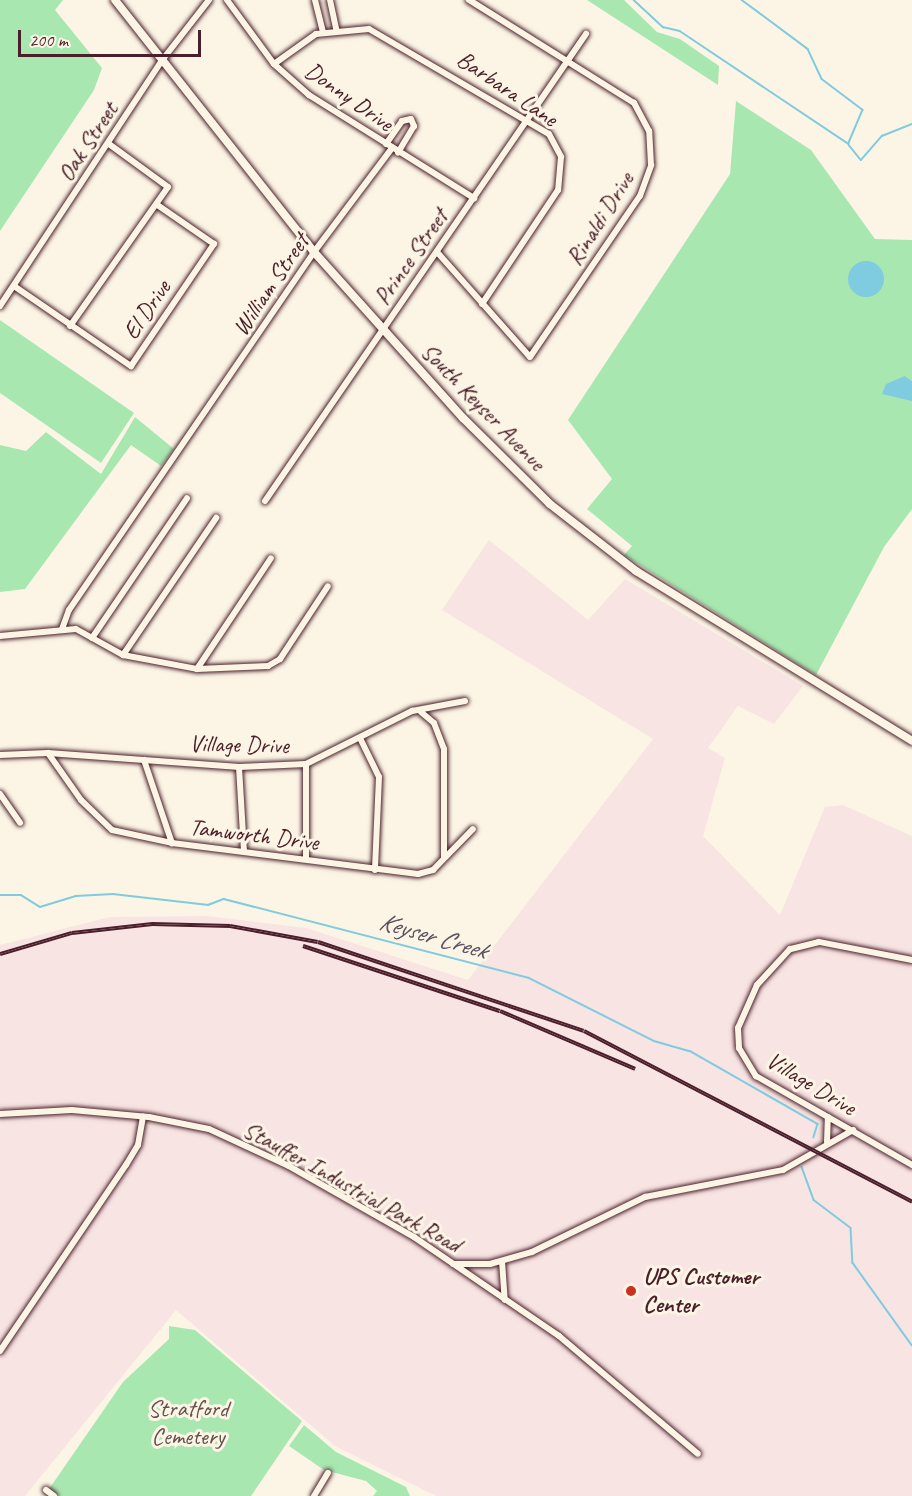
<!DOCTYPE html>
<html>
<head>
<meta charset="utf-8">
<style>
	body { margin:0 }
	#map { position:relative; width:912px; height:1496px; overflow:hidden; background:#fcf5e5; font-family:Caveat,sans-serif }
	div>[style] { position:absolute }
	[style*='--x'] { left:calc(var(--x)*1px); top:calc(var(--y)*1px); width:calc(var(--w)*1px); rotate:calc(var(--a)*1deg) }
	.built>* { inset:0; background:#f8e4e2 }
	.green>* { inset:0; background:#a8e8b0 }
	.water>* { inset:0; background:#7fcbdf }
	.round { border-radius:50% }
	.stream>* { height:1.5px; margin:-0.75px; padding:0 0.75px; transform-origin:0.75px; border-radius:0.75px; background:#7fcbdf }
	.roads { filter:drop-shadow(0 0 2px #4a1f2b) drop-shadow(0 0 2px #4a1f2b) }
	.minor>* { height:6px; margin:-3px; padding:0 3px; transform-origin:3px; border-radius:3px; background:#fcf5e5 }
	.major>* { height:8px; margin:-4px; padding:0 4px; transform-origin:4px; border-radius:4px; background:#fcf5e5 }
	.rail>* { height:4px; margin-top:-2px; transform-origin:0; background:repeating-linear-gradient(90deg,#fcf5e5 0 4.5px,#4a1f2b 0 9px); box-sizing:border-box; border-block:2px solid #4a1f2b }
	.dots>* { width:16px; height:16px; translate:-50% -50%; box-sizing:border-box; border:3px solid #fcf5e5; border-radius:50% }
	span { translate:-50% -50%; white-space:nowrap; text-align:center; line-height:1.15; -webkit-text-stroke:6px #fcf5e5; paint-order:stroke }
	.street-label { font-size:24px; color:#4a1f2b }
	.poi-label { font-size:24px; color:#4a1f2b; font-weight:700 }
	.left { translate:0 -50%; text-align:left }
	.park-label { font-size:24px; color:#62514c }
	.water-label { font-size:26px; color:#5a5361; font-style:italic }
	.scale { position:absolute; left:18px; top:30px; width:183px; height:27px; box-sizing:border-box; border:3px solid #4a1f2b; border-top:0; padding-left:8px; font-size:18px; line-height:21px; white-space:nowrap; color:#4a1f2b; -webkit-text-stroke:4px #fcf5e5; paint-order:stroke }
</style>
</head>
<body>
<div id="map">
	<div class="built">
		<i style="clip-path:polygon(489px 540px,588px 620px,625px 579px,803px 686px,774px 724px,738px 706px,708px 748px,725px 758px,703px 836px,780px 915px,825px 807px,843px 805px,912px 836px,912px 1496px,436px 1496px,335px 1446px,176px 1310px,25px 1496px,0 1496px,0 945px,110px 917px,207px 916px,306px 928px,468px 980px,653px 739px,442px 610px)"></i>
	</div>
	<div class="green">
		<i style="clip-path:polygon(0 0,63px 0,55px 10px,102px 68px,94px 90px,0 231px)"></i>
		<i style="clip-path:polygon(587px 0,624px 0,657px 32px,680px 39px,719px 66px,718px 85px)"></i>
		<i style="clip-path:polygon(736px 101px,811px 150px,875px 239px,912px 240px,912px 381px,905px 376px,912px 401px,912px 509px,884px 547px,816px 675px,624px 555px,632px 546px,587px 509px,612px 479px,568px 420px,730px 174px)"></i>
		<i style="clip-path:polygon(0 320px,134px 413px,101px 463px,0 393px)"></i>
		<i style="clip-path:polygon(135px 417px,174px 449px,161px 466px,131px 445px,25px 589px,0 592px,0 445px,26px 451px,46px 432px,101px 474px)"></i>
		<i style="clip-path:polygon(169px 1326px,195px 1330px,302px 1421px,251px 1496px,59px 1496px,49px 1489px,123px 1382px,169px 1339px)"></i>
		<i style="clip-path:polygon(304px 1425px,336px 1452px,406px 1487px,410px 1496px,373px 1496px,377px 1491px,366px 1481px,324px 1470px,289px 1446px)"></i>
	</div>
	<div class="water">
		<i class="round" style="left:848px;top:261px;width:36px;height:36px"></i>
		<i style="clip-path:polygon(905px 376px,912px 381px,912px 401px,882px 394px,886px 384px)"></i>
	</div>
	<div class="stream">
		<i style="--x:634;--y:0;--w:40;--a:43"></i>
		<i style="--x:663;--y:27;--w:17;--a:13"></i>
		<i style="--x:680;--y:31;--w:203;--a:33.8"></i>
		<i style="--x:742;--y:0;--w:82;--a:36.6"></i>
		<i style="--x:808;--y:49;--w:33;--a:65"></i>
		<i style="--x:822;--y:79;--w:51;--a:37.1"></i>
		<i style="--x:863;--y:110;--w:36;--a:113"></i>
		<i style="--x:849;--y:145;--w:19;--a:51"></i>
		<i style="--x:861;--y:160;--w:32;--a:-49"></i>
		<i style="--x:882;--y:136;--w:32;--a:-22"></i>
		<i style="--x:0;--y:895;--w:21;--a:0"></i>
		<i style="--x:21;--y:895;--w:22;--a:32"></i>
		<i style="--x:40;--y:907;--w:38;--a:-17"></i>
		<i style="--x:76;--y:896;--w:37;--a:-3"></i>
		<i style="--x:113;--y:894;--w:96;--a:6.6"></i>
		<i style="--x:208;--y:905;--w:17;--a:-21"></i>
		<i style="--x:224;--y:899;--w:315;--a:14.5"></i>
		<i style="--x:529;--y:978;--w:140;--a:26.7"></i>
		<i style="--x:654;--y:1041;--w:37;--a:16"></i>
		<i style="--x:690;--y:1051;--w:147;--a:29.7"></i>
		<i style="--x:818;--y:1124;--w:14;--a:107"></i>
		<i style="--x:802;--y:1167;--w:35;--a:70"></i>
		<i style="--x:814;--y:1200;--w:46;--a:37.1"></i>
		<i style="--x:851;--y:1228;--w:35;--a:87"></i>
		<i style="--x:853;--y:1263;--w:101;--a:54.3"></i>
	</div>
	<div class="roads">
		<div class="minor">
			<i style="--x:227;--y:0;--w:79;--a:53.7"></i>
			<i style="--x:274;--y:64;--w:47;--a:41.5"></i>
			<i style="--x:309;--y:95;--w:195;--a:32"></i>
			<i style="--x:315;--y:0;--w:33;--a:76"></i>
			<i style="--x:330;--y:0;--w:30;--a:78"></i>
			<i style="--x:274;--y:64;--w:52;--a:-35.5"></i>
			<i style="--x:316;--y:34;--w:53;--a:-5.4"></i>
			<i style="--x:369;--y:29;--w:208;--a:30.3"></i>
			<i style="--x:549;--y:134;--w:26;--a:62"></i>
			<i style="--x:561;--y:157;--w:33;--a:95"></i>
			<i style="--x:558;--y:190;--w:137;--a:123.7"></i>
			<i style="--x:386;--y:144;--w:28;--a:-55"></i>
			<i style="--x:402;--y:121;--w:9;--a:-13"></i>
			<i style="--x:411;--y:119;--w:8;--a:67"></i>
			<i style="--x:414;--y:126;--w:31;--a:121"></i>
			<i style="--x:437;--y:252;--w:140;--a:48.5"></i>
			<i style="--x:530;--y:357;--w:195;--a:-55.7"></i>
			<i style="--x:640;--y:196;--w:33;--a:-70"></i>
			<i style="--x:651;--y:165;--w:34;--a:-93"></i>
			<i style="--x:649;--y:131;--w:32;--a:-118"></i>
			<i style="--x:634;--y:103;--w:195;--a:-148"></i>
			<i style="--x:14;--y:286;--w:142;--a:34.4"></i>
			<i style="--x:131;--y:366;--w:148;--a:-55.8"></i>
			<i style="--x:214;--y:244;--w:70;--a:-145.4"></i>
			<i style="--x:0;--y:306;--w:296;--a:-56.6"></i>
			<i style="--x:163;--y:59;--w:75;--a:-52.1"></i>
			<i style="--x:70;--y:326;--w:170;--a:-54.8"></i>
			<i style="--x:168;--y:187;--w:73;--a:-143.9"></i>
			<i style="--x:265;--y:501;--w:567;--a:-55.5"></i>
			<i style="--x:62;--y:629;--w:20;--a:-70"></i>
			<i style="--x:69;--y:610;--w:434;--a:-55.6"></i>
			<i style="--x:314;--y:252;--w:130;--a:-53.1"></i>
			<i style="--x:0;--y:636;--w:76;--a:-5.3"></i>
			<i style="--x:76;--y:629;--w:54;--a:29"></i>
			<i style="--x:123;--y:655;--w:75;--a:10.7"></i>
			<i style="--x:197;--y:669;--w:71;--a:-2.4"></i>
			<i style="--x:268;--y:666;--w:14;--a:-30"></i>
			<i style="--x:280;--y:659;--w:87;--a:-56.7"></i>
			<i style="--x:92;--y:638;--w:169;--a:-55.8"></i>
			<i style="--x:123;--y:655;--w:166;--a:-55.8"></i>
			<i style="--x:197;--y:669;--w:133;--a:-56.3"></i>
			<i style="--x:421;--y:712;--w:17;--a:40"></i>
			<i style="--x:434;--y:723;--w:28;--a:69"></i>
			<i style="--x:444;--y:749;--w:108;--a:90"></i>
			<i style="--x:360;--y:738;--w:43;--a:64"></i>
			<i style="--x:379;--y:777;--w:93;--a:92.5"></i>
			<i style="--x:48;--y:753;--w:57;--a:54.9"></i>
			<i style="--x:81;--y:800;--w:43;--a:44.1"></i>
			<i style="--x:112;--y:830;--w:61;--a:12.2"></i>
			<i style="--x:172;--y:843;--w:248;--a:7.2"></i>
			<i style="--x:418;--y:874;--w:16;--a:-15"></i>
			<i style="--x:433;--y:870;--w:57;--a:-45.7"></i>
			<i style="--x:0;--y:755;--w:48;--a:-2.4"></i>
			<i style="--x:48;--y:753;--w:192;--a:4.2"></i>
			<i style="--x:239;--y:767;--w:67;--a:-2.6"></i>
			<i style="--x:306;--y:764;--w:119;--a:-26.6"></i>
			<i style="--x:412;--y:711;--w:54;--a:-10.7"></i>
			<i style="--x:144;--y:760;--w:88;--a:71.4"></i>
			<i style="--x:306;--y:764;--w:94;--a:90"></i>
			<i style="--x:239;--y:767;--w:85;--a:86.6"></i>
			<i style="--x:0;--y:794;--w:35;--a:55"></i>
			<i style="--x:912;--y:960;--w:95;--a:-169"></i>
			<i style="--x:819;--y:942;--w:30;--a:166"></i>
			<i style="--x:790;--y:949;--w:49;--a:132.5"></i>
			<i style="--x:757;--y:985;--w:47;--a:113.8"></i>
			<i style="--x:738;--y:1028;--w:20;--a:87"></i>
			<i style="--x:739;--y:1048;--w:33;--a:59"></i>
			<i style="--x:756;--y:1076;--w:180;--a:29.7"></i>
			<i style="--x:0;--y:1114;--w:72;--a:-3.2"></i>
			<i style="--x:72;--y:1110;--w:77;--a:5.2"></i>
			<i style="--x:149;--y:1117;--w:61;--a:11.3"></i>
			<i style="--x:209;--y:1129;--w:88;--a:24.8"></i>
			<i style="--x:289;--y:1166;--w:144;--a:29.6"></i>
			<i style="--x:414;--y:1237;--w:176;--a:34.3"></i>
			<i style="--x:559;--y:1336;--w:182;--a:40.3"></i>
			<i style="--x:827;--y:1142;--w:25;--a:-88"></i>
			<i style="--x:502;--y:1261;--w:39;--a:86"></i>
			<i style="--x:453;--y:1264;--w:37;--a:0"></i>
			<i style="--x:490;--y:1264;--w:44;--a:-15.9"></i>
			<i style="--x:532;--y:1252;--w:126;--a:-26"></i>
			<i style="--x:645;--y:1197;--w:141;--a:-11.1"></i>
			<i style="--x:783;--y:1170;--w:81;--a:-29.7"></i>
			<i style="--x:0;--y:1351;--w:225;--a:-55.9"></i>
			<i style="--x:126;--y:1165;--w:23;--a:-59"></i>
			<i style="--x:138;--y:1145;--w:29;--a:-80"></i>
			<i style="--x:46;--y:1490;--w:10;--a:37"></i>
			<i style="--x:314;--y:1496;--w:27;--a:-59"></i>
		</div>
		<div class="major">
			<i style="--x:115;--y:0;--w:321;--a:51.7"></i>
			<i style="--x:314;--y:252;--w:223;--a:48.1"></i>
			<i style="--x:463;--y:418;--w:122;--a:44.7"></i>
			<i style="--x:550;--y:504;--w:109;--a:37.9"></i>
			<i style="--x:636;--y:571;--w:324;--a:31.6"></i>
		</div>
	</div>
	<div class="rail">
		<i style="--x:303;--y:946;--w:207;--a:18.3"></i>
		<i style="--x:500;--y:1011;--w:147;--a:23.2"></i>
		<i style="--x:0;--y:954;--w:75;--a:-16.3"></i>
		<i style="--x:72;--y:933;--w:81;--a:-6.4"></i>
		<i style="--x:152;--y:924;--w:78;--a:1.5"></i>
		<i style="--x:230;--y:926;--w:89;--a:10.3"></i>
		<i style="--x:318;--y:942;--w:280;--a:18.5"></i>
		<i style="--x:584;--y:1031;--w:370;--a:27.5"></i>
	</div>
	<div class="dots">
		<i style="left:631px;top:1291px;background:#c8321e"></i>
	</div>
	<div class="street-label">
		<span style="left:507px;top:89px;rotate:34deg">Barbara Lane</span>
		<span style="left:349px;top:97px;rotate:35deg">Donny Drive</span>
		<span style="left:88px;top:142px;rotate:-57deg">Oak Street</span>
		<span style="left:600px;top:219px;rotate:-58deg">Rinaldi Drive</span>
		<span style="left:411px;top:257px;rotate:-55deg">Prince Street</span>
		<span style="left:271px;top:285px;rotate:-56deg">William Street</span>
		<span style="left:147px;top:310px;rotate:-56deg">El Drive</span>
		<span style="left:483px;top:407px;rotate:46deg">South Keyser Avenue</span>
		<span style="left:239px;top:745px;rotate:1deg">Village Drive</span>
		<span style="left:254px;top:835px;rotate:7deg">Tamworth Drive</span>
		<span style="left:811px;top:1084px;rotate:31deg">Village Drive</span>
		<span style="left:352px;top:1187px;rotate:29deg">Stauffer Industrial Park Road</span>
	</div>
	<div class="poi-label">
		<span class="left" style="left:643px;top:1291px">UPS Customer<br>Center</span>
	</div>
	<div class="park-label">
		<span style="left:188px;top:1423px">Stratford<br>Cemetery</span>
	</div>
	<div class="water-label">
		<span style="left:433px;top:936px;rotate:16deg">Keyser Creek</span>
	</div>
	<div class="scale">200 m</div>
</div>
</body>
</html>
